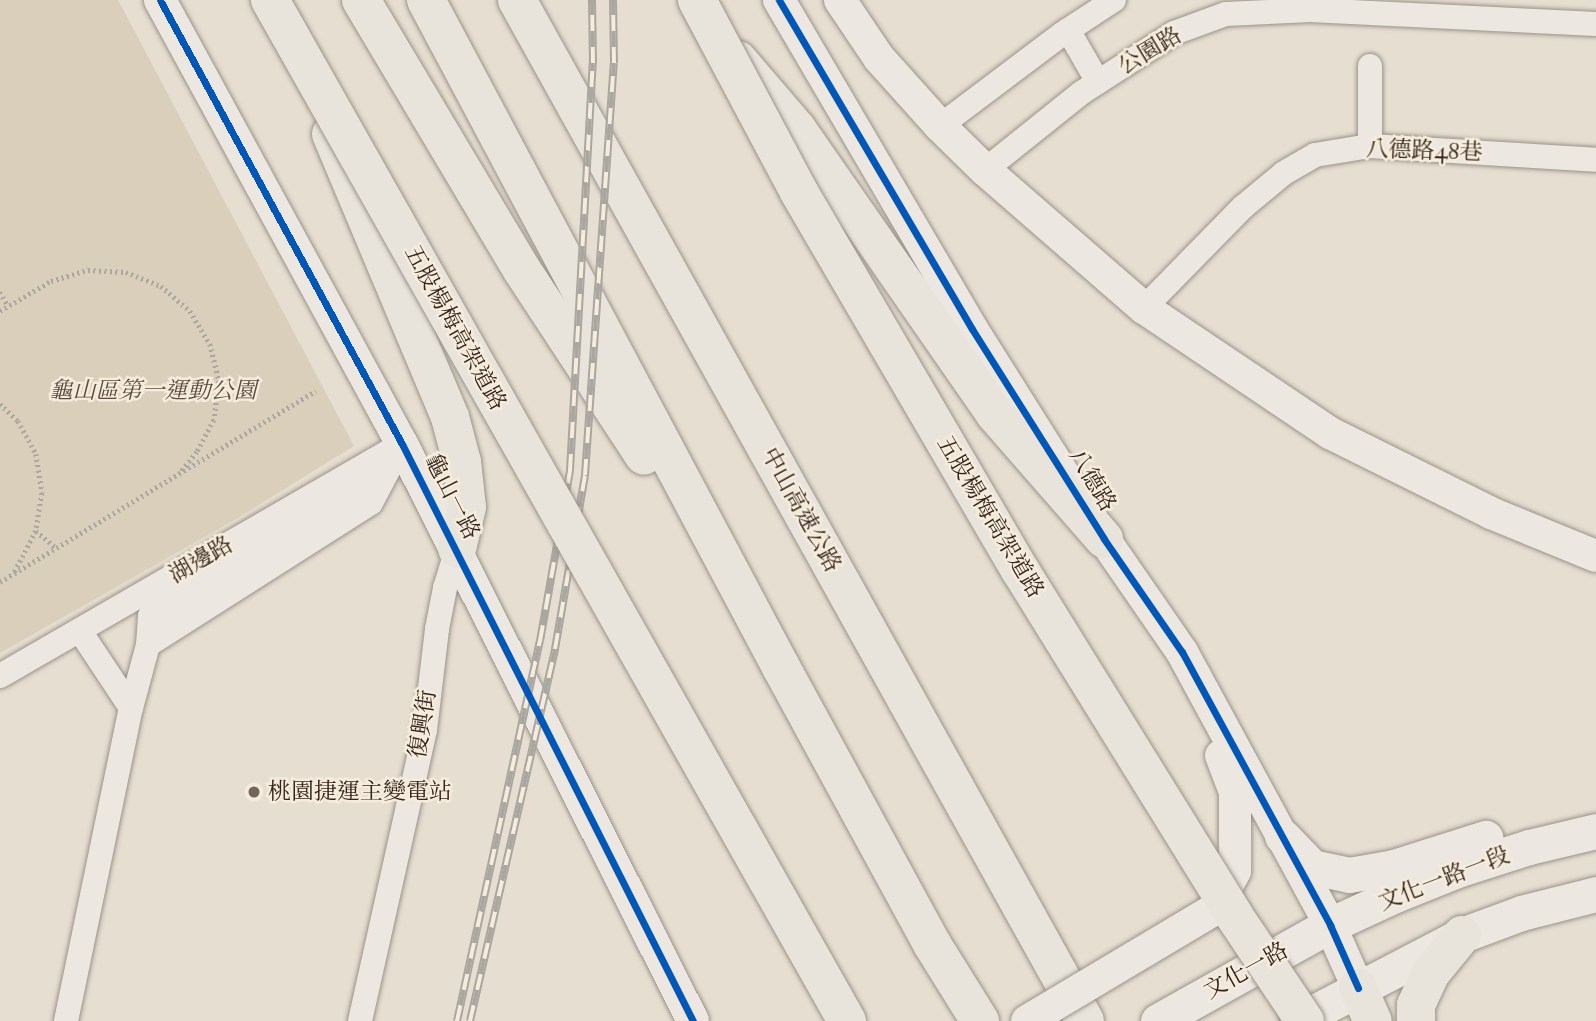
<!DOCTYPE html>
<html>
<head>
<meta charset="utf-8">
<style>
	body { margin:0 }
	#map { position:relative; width:1596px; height:1021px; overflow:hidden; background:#e6ded0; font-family:"IM FELL French Canon","Noto Serif TC",serif }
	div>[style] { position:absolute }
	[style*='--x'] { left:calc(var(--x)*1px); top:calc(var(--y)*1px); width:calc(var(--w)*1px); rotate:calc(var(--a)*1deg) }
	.green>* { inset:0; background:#d9cfbb }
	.path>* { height:4.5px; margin-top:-2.25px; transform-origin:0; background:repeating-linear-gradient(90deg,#aaa6a0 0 2px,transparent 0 5.5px) }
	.roads { filter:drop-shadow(0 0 2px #9a938a) drop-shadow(0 0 2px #9a938a) }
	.minor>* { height:24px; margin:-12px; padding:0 12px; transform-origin:12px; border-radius:12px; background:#ece7e0 }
	.tertiary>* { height:32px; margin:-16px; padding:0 16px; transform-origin:16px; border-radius:16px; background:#ece7e0 }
	.secondary>* { height:35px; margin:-17.5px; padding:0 17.5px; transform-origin:17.5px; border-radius:17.5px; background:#ece7e0 }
	.motorway>* { height:38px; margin:-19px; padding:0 19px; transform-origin:19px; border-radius:19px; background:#e9e4db }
	.rail>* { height:8px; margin-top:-4px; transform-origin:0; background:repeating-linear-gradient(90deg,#f5ecdb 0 16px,#aaa6a0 0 32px); box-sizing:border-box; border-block:2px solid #aaa6a0 }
	.bridges { filter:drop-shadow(0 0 2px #9a938a) drop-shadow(0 0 2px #9a938a) }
	.tertiary-bridge>* { height:32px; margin:-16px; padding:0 16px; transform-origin:16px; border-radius:16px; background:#ece7e0 }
	.motorway-bridge>* { height:38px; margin:-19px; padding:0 19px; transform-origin:19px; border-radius:19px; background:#e9e4db }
	.cycleway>* { height:7px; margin:-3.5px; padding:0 3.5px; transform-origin:3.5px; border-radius:3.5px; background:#0057b8 }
	.dots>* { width:19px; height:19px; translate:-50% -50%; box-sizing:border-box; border:4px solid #f5ecdb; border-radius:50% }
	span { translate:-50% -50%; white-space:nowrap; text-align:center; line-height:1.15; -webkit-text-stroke:5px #f5ecdb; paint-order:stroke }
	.street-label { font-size:23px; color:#35241d }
	.park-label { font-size:23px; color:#5c4c40; font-style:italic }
	.poi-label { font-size:23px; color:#35241d }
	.left { translate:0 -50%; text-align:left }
</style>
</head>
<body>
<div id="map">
	<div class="green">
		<i style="clip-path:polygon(0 0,118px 0,354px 446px,236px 519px,0 653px)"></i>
	</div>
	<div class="path">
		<i style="--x:0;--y:292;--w:16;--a:60"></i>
		<i style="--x:0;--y:311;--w:59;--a:-30.5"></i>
		<i style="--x:51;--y:281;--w:39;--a:-17"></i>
		<i style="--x:88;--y:270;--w:38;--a:3"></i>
		<i style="--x:126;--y:272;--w:38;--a:22"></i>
		<i style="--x:161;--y:286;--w:38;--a:41"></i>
		<i style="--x:190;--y:311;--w:39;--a:59"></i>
		<i style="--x:210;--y:344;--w:38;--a:76"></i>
		<i style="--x:219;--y:381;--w:39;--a:97"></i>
		<i style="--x:214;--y:420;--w:36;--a:118"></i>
		<i style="--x:197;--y:452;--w:28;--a:129"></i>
		<i style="--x:0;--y:404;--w:25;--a:43"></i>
		<i style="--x:18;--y:421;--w:38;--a:61"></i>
		<i style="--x:36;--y:454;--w:39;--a:81"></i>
		<i style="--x:42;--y:493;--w:38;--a:99"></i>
		<i style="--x:36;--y:531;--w:47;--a:117.6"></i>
		<i style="--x:36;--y:531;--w:26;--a:40"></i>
		<i style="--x:0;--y:582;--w:369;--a:-31.2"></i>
	</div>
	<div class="roads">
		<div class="minor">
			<i style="--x:1068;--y:30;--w:60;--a:60"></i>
			<i style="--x:1370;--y:66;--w:80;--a:90"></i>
			<i style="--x:940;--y:126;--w:153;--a:-37"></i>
			<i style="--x:1062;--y:34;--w:62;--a:-33.2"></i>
			<i style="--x:985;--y:170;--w:123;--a:-38.7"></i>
			<i style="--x:1081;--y:93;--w:111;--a:-32.8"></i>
			<i style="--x:1174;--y:33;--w:55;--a:-20.1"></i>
			<i style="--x:1226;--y:14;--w:84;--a:-2.7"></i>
			<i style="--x:1310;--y:10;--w:286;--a:2.8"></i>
			<i style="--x:1144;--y:308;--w:141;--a:-45.6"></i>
			<i style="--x:1243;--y:207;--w:53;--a:-39.7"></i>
			<i style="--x:1284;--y:173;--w:36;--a:-30"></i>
			<i style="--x:1315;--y:155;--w:56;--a:-9.3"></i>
			<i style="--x:1370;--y:146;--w:226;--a:3.5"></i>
			<i style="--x:80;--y:631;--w:92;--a:56.5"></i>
			<i style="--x:148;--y:645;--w:29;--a:-86"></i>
			<i style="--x:150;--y:616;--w:250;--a:-31.1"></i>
			<i style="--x:364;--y:487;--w:25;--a:-48"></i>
			<i style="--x:0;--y:676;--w:464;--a:-30"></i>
			<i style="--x:66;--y:1021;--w:320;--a:-78.3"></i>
			<i style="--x:131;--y:708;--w:65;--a:-74.9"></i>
			<i style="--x:148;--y:645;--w:264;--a:-32.5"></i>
			<i style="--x:371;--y:503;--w:67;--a:-62.3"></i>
			<i style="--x:360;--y:1021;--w:298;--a:-77.4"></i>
			<i style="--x:425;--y:730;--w:102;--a:-83.2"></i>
			<i style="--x:437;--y:629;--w:42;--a:-79"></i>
			<i style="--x:445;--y:588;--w:41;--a:-72.9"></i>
		</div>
		<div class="tertiary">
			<i style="--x:160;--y:0;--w:506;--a:61.41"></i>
			<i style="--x:402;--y:444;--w:646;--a:63.24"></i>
			<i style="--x:779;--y:0;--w:381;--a:59.6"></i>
			<i style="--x:972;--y:329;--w:248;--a:57.8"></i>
			<i style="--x:1104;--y:539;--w:137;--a:55.4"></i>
			<i style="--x:1182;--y:652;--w:311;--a:61.5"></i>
			<i style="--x:1330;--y:925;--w:69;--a:66"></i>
			<i style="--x:840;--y:0;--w:70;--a:56.1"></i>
			<i style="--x:879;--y:58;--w:91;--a:48.1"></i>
			<i style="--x:940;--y:126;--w:63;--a:44.4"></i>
			<i style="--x:985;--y:170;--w:211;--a:41"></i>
			<i style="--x:1144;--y:308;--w:224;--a:33.9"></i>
			<i style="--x:1330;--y:433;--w:180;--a:26.4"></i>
			<i style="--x:1491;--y:513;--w:113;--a:22.3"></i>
			<i style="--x:1215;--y:909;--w:43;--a:-62.2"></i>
			<i style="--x:1235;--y:871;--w:79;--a:-90"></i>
			<i style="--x:1235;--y:792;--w:39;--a:-111"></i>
		</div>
		<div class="secondary">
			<i style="--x:1282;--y:836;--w:43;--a:45.9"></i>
			<i style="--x:1312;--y:867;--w:38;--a:12"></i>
			<i style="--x:1349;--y:875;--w:46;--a:-10.1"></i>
			<i style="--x:1394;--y:867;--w:96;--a:-17.7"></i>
			<i style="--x:1158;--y:1021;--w:197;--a:-29.2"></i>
			<i style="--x:1330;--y:925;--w:72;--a:-24.8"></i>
			<i style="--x:1395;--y:895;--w:70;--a:-21.8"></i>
			<i style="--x:1460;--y:869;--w:72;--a:-17.7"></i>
			<i style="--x:1529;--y:847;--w:69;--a:-13.4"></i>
			<i style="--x:1297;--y:1021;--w:186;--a:-27.5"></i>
			<i style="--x:1462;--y:935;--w:63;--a:-20.4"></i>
			<i style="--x:1521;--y:913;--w:77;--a:-14.2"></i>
		</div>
		<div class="motorway">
			<i style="--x:361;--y:0;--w:314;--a:59.2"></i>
			<i style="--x:522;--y:270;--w:222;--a:56.7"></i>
			<i style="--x:426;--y:0;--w:756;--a:61.98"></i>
			<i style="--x:781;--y:667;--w:315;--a:61.4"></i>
			<i style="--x:932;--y:944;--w:91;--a:58.1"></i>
			<i style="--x:517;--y:0;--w:1168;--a:60.91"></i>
			<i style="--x:738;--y:60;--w:91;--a:49.5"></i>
			<i style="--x:797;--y:129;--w:347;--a:55.2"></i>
			<i style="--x:995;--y:414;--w:166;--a:48.9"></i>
			<i style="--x:331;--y:134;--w:307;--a:67.2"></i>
			<i style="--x:450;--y:417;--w:47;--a:75.1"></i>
			<i style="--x:462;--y:462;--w:45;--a:83.7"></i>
			<i style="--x:467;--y:507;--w:43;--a:103.4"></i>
			<i style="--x:1358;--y:988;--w:36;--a:66"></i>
			<i style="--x:1416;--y:1021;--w:16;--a:-90"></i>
			<i style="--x:1416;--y:1005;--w:35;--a:-65"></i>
			<i style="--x:1431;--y:973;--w:49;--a:-50.8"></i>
		</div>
	</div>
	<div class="rail">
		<i style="--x:457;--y:1021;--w:389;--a:-77.7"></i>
		<i style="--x:540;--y:641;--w:174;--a:-80"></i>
		<i style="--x:570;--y:470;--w:408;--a:-86.8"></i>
		<i style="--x:593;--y:63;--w:63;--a:-90.9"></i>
		<i style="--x:470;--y:1021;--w:382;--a:-77.1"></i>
		<i style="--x:555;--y:649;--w:177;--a:-80.2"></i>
		<i style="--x:585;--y:475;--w:413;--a:-86"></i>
		<i style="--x:614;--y:63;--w:63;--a:-90.9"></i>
	</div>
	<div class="bridges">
		<div class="tertiary-bridge">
			<i style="--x:1027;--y:1021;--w:219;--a:-30.8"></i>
		</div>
		<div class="motorway-bridge">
			<i style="--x:270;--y:0;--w:1173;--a:60.53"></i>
			<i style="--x:697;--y:0;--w:217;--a:62"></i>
			<i style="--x:799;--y:192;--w:438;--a:59.7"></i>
			<i style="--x:1020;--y:570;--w:405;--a:58.2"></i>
			<i style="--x:1233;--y:914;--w:129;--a:56.1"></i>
		</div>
	</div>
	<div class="cycleway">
		<i style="--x:160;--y:0;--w:506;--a:61.41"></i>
		<i style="--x:402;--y:444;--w:646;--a:63.24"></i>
		<i style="--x:779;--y:0;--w:381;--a:59.6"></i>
		<i style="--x:972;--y:329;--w:248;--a:57.8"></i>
		<i style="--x:1104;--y:539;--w:137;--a:55.4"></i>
		<i style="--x:1182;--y:652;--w:311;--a:61.5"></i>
		<i style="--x:1330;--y:925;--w:69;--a:66"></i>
	</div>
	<div class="dots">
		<i style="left:254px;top:792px;background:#73655c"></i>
	</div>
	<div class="street-label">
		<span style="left:1150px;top:51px;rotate:-31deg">公園路</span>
		<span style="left:1424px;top:151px;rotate:2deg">八德路48巷</span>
		<span style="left:455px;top:328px;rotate:61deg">五股楊梅高架道路</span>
		<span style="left:1092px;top:480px;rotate:59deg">八德路</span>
		<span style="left:452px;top:497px;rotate:63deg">龜山一路</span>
		<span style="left:801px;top:510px;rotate:61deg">中山高速公路</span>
		<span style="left:990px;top:517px;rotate:59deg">五股楊梅高架道路</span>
		<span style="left:201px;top:560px;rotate:-30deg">湖邊路</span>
		<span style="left:423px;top:724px;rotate:-81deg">復興街</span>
		<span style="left:1444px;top:879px;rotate:-21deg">文化一路一段</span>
		<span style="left:1246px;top:971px;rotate:-29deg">文化一路</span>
	</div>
	<div class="park-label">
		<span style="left:153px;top:391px">龜山區第一運動公園</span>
	</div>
	<div class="poi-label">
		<span class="left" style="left:268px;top:792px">桃園捷運主變電站</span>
	</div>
</div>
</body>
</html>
